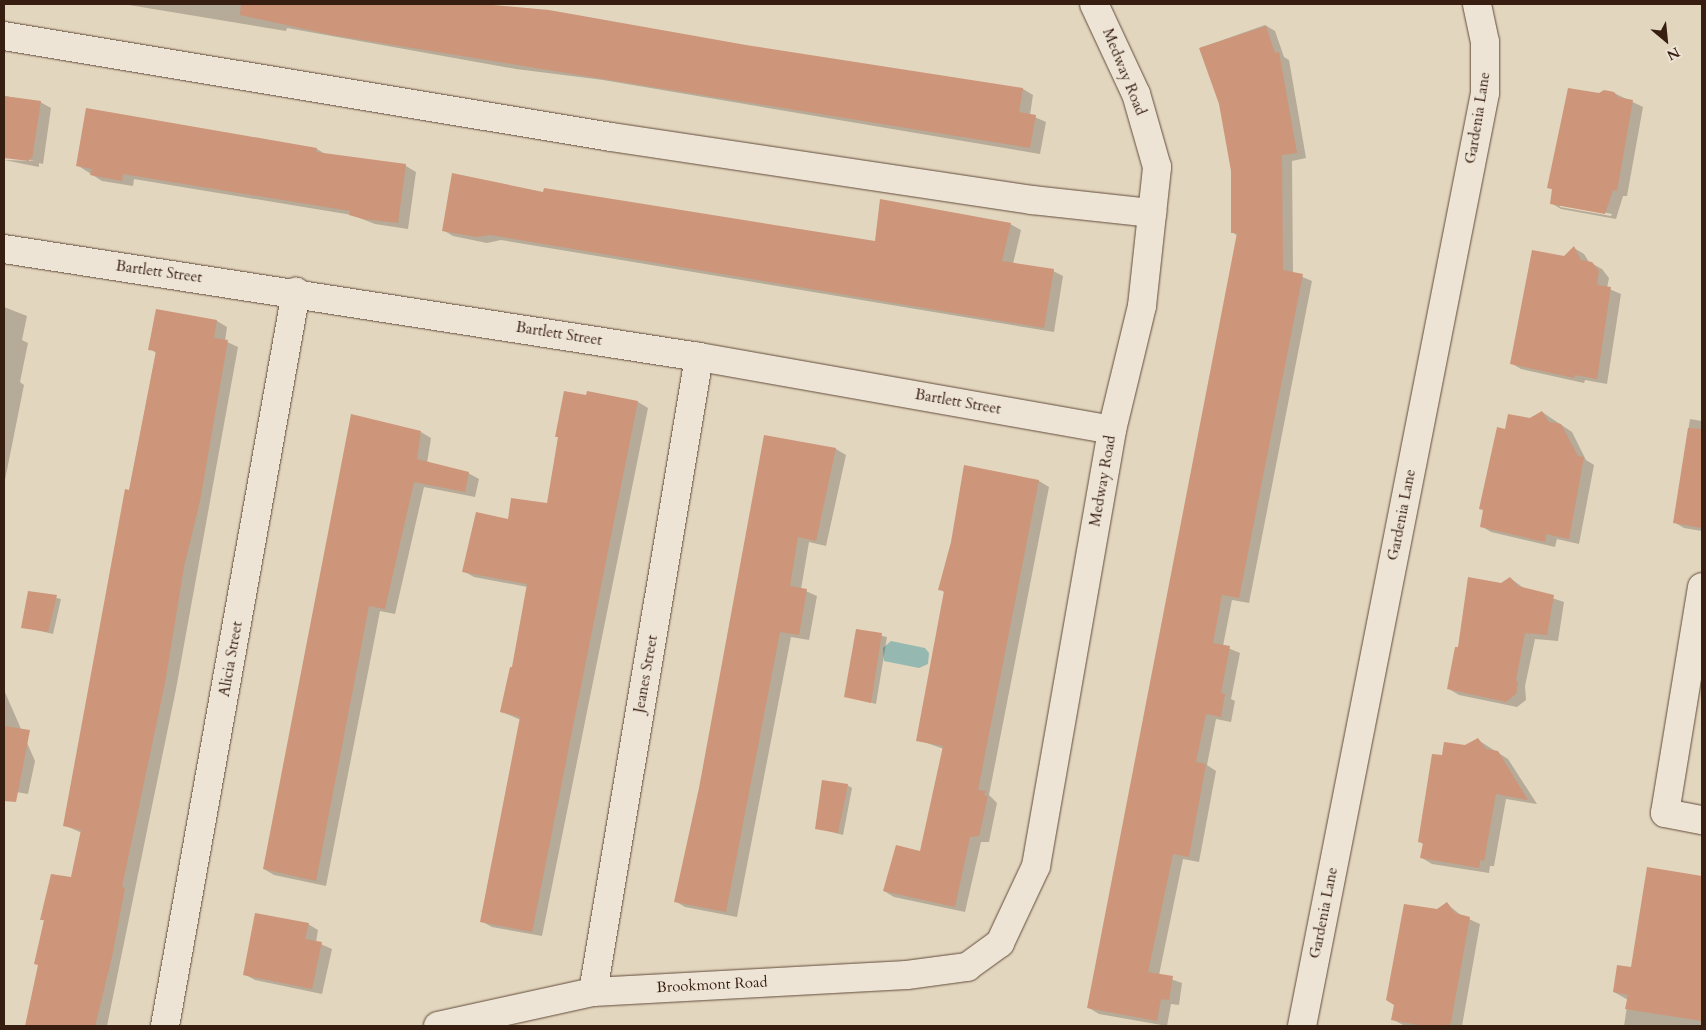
<!DOCTYPE html>
<html>
<head>
<meta charset="utf-8">
<style>
	body { margin:0 }
	#map { position:relative; width:1706px; height:1030px; overflow:hidden; background:#e3d6be; font-family:Cardo,serif }
	div>[style] { position:absolute }
	[style*='--x'] { left:calc(var(--x)*1px); top:calc(var(--y)*1px); width:calc(var(--w)*1px); rotate:calc(var(--a)*1deg) }
	.water>* { inset:0; background:#95b9b0 }
	.shadow>* { inset:0; background:#0003 }
	.building>* { inset:0; background:#cd957a }
	.roads { filter:drop-shadow(0 0 1px #624c3c) drop-shadow(0 0 1px #624c3c) }
	.minor>* { height:28px; margin:-14px; padding:0 14px; transform-origin:14px; border-radius:14px; background:#ede4d5 }
	span { translate:-50% -50%; white-space:nowrap; text-align:center; line-height:1.15; -webkit-text-stroke:4px #ede4d5; paint-order:stroke }
	.street-label { font-size:15px; color:#371e10 }
	.frame { position:absolute; inset:0; border:5px solid #371e10; pointer-events:none }
	.north { position:absolute; left:1641px; top:15px; width:50px; height:50px; -webkit-text-stroke:4px #ede4d5; paint-order:stroke; rotate:152deg; font-size:14px; font-weight:700; line-height:20px; text-align:center; color:#371e10 }
	.north::after { content:''; display:block; margin:auto; width:18px; height:22px; background:#371e10; clip-path:polygon(50% 0,100% 100%,50% 72%,0 100%) }
</style>
</head>
<body>
<div id="map">
	<div class="water">
		<i style="clip-path:polygon(891px 641px,925px 648px,929px 653px,928px 664px,919px 668px,884px 661px,883px 648px)"></i>
	</div>
	<div class="shadow">
		<i style="clip-path:polygon(123px 4px,475px 4px,1023px 89px,1033px 95px,1030px 115px,1046px 122px,1040px 154px,603px 80px,516px 69px,287px 28px,286px 31px)"></i>
		<i style="clip-path:polygon(1265px 25px,1275px 31px,1284px 57px,1289px 60px,1306px 158px,1292px 161px,1293px 273px,1312px 281px,1249px 603px,1232px 600px,1223px 646px,1240px 653px,1231px 699px,1235px 701px,1231px 722px,1216px 719px,1207px 765px,1216px 771px,1199px 862px,1183px 859px,1159px 975px,1182px 983px,1179px 1005px,1171px 1004px,1167px 1026px,1099px 1014px,1089px 1008px,1238px 236px,1233px 233px,1232px 171px,1220px 104px,1200px 48px)"></i>
		<i style="clip-path:polygon(evenodd,1614px 93px,1643px 107px,1627px 196px,1623px 196px,1616px 219px,1561px 209px,1551px 203px,1553px 190px,1548px 187px,1600px 95px,1614px 93px,1560px 204px,1612px 214px,1611px 216px,1560px 207px,1560px 204px)"></i>
		<i style="clip-path:polygon(4px 96px,40px 102px,51px 108px,43px 164px,39px 163px,39px 167px,4px 160px,35px 161px,4px 156px)"></i>
		<i style="clip-path:polygon(317px 149px,327px 155px,406px 166px,416px 172px,408px 229px,375px 224px,352px 215px,134px 179px,133px 186px,102px 181px,77px 165px)"></i>
		<i style="clip-path:polygon(544px 193px,876px 242px,1010px 224px,1021px 230px,1013px 264px,1053px 271px,1063px 276px,1054px 332px,501px 240px,487px 243px,453px 236px,443px 230px)"></i>
		<i style="clip-path:polygon(1574px 248px,1584px 254px,1589px 262px,1602px 269px,1609px 278px,1607px 288px,1621px 294px,1607px 384px,1585px 380px,1584px 383px,1521px 369px,1511px 363px,1564px 257px)"></i>
		<i style="clip-path:polygon(4px 307px,27px 316px,22px 340px,28px 343px,20px 382px,24px 385px,4px 485px)"></i>
		<i style="clip-path:polygon(157px 310px,217px 321px,227px 327px,225px 341px,238px 347px,176px 689px,107px 1026px,28px 1026px,39px 966px,45px 921px,41px 919px,52px 875px,72px 879px,82px 833px,64px 825px,156px 353px,150px 349px)"></i>
		<i style="clip-path:polygon(588px 393px,638px 402px,648px 408px,542px 936px,492px 927px,481px 921px,521px 720px,502px 712px,513px 669px,528px 587px,474px 577px,463px 571px,509px 521px,548px 505px,560px 438px,556px 436px)"></i>
		<i style="clip-path:polygon(1542px 412px,1572px 432px,1586px 460px,1594px 465px,1579px 544px,1557px 539px,1555px 547px,1491px 532px,1481px 526px,1506px 430px)"></i>
		<i style="clip-path:polygon(1690px 419px,1702px 421px,1702px 531px,1684px 528px,1674px 522px)"></i>
		<i style="clip-path:polygon(421px 432px,431px 438px,427px 463px,468px 473px,479px 479px,475px 497px,424px 487px,395px 614px,380px 611px,326px 886px,274px 875px,264px 869px)"></i>
		<i style="clip-path:polygon(765px 436px,836px 449px,846px 455px,826px 546px,809px 542px,801px 589px,817px 596px,809px 640px,791px 637px,737px 917px,685px 907px,675px 901px,700px 788px)"></i>
		<i style="clip-path:polygon(965px 467px,1039px 481px,1049px 487px,989px 795px,997px 803px,989px 842px,981px 842px,965px 912px,894px 897px,884px 891px,921px 852px,944px 749px,918px 740px,945px 593px,940px 589px,952px 542px)"></i>
		<i style="clip-path:polygon(1510px 578px,1525px 589px,1564px 602px,1558px 641px,1535px 639px,1525px 686px,1526px 700px,1517px 707px,1459px 695px,1449px 689px,1459px 649px,1501px 584px)"></i>
		<i style="clip-path:polygon(29px 592px,61px 599px,53px 634px,23px 627px)"></i>
		<i style="clip-path:polygon(857px 630px,887px 637px,876px 704px,846px 696px)"></i>
		<i style="clip-path:polygon(4px 690px,35px 761px,28px 794px,4px 790px)"></i>
		<i style="clip-path:polygon(1478px 740px,1508px 759px,1537px 804px,1506px 799px,1494px 866px,1490px 866px,1489px 873px,1432px 864px,1422px 858px,1424px 845px,1419px 841px,1443px 757px)"></i>
		<i style="clip-path:polygon(847px 785px,852px 788px,843px 835px,816px 828px)"></i>
		<i style="clip-path:polygon(1648px 869px,1702px 877px,1702px 1026px,1624px 1026px,1628px 1000px,1614px 992px,1632px 969px)"></i>
		<i style="clip-path:polygon(1447px 904px,1462px 916px,1480px 924px,1462px 1026px,1403px 1025px,1392px 1019px)"></i>
		<i style="clip-path:polygon(308px 924px,318px 930px,316px 942px,332px 949px,322px 994px,255px 980px,244px 974px)"></i>
	</div>
	<div class="building">
		<i style="clip-path:polygon(241px 4px,482px 4px,549px 10px,746px 45px,1023px 88px,1019px 112px,1036px 115px,1030px 148px,332px 35px,240px 15px)"></i>
		<i style="clip-path:polygon(1266px 26px,1275px 53px,1279px 52px,1297px 153px,1282px 155px,1283px 270px,1303px 274px,1239px 598px,1222px 595px,1213px 643px,1230px 646px,1221px 693px,1225px 694px,1221px 717px,1206px 714px,1196px 762px,1206px 764px,1189px 857px,1173px 854px,1158px 925px,1148px 972px,1173px 976px,1169px 1000px,1161px 999px,1157px 1021px,1087px 1008px,1237px 233px,1231px 233px,1231px 171px,1219px 104px,1199px 48px)"></i>
		<i style="clip-path:polygon(1568px 88px,1599px 93px,1604px 90px,1614px 92px,1618px 97px,1633px 100px,1617px 191px,1613px 190px,1605px 214px,1550px 204px,1552px 189px,1547px 188px)"></i>
		<i style="clip-path:polygon(4px 96px,41px 101px,32px 159px,29px 158px,29px 161px,4px 158px)"></i>
		<i style="clip-path:polygon(86px 108px,317px 148px,316px 152px,406px 164px,398px 223px,363px 219px,349px 215px,350px 211px,123px 174px,122px 181px,90px 175px,92px 169px,76px 166px)"></i>
		<i style="clip-path:polygon(452px 173px,543px 192px,544px 188px,875px 241px,880px 199px,1011px 223px,1002px 261px,1054px 269px,1044px 328px,490px 235px,476px 237px,442px 231px)"></i>
		<i style="clip-path:polygon(1574px 246px,1581px 260px,1592px 262px,1599px 271px,1597px 285px,1611px 287px,1597px 379px,1575px 375px,1574px 378px,1510px 364px,1532px 250px,1564px 256px)"></i>
		<i style="clip-path:polygon(156px 309px,217px 320px,214px 338px,228px 340px,200px 501px,184px 567px,165px 683px,122px 887px,125px 888px,112px 957px,95px 1026px,25px 1026px,38px 965px,34px 964px,44px 920px,40px 920px,51px 874px,71px 877px,81px 830px,63px 826px,125px 489px,129px 490px,156px 351px,148px 350px)"></i>
		<i style="clip-path:polygon(564px 391px,586px 395px,587px 391px,638px 401px,532px 932px,480px 922px,520px 717px,500px 712px,510px 667px,512px 667px,527px 584px,462px 572px,476px 512px,508px 519px,511px 498px,547px 503px,558px 437px,555px 437px)"></i>
		<i style="clip-path:polygon(1542px 411px,1549px 422px,1561px 424px,1578px 456px,1584px 457px,1569px 539px,1546px 534px,1545px 542px,1480px 527px,1483px 510px,1479px 509px,1497px 427px,1505px 429px,1508px 414px,1530px 418px)"></i>
		<i style="clip-path:polygon(351px 414px,421px 431px,417px 459px,469px 472px,465px 492px,414px 482px,385px 609px,369px 606px,316px 881px,263px 869px)"></i>
		<i style="clip-path:polygon(1688px 428px,1702px 429px,1702px 528px,1673px 523px)"></i>
		<i style="clip-path:polygon(764px 435px,836px 448px,816px 541px,798px 537px,790px 586px,807px 589px,799px 635px,780px 632px,726px 912px,674px 902px,699px 788px)"></i>
		<i style="clip-path:polygon(964px 465px,1039px 480px,978px 790px,986px 791px,984px 795px,988px 796px,979px 836px,970px 837px,955px 907px,883px 891px,896px 845px,920px 851px,943px 746px,916px 741px,944px 591px,938px 590px,951px 542px)"></i>
		<i style="clip-path:polygon(1468px 577px,1501px 583px,1510px 577px,1518px 586px,1554px 595px,1547px 635px,1525px 633px,1516px 680px,1518px 683px,1516px 694px,1506px 702px,1447px 689px,1455px 647px,1458px 647px)"></i>
		<i style="clip-path:polygon(28px 591px,57px 595px,48px 632px,21px 628px)"></i>
		<i style="clip-path:polygon(856px 629px,882px 633px,871px 703px,844px 697px)"></i>
		<i style="clip-path:polygon(4px 726px,30px 730px,16px 802px,4px 801px)"></i>
		<i style="clip-path:polygon(1478px 738px,1486px 749px,1498px 751px,1528px 800px,1496px 794px,1484px 861px,1480px 860px,1479px 868px,1420px 858px,1423px 843px,1418px 842px,1432px 754px,1442px 755px,1444px 742px,1465px 745px)"></i>
		<i style="clip-path:polygon(822px 780px,848px 784px,838px 833px,815px 829px)"></i>
		<i style="clip-path:polygon(1647px 867px,1702px 876px,1702px 1021px,1625px 1009px,1628px 995px,1613px 992px,1617px 965px,1631px 967px)"></i>
		<i style="clip-path:polygon(1447px 902px,1455px 913px,1470px 917px,1451px 1022px,1448px 1026px,1424px 1026px,1391px 1020px,1394px 1005px,1386px 1000px,1404px 904px,1437px 909px)"></i>
		<i style="clip-path:polygon(255px 913px,309px 923px,305px 939px,322px 942px,312px 989px,243px 975px)"></i>
	</div>
	<div class="roads">
		<div class="minor">
			<i style="--x:4;--y:36;--w:615;--a:9.45"></i>
			<i style="--x:611;--y:137;--w:426;--a:8.5"></i>
			<i style="--x:1032;--y:200;--w:121;--a:6.2"></i>
			<i style="--x:4;--y:249;--w:703;--a:8.83"></i>
			<i style="--x:699;--y:357;--w:419;--a:10"></i>
			<i style="--x:1702;--y:587;--w:229;--a:99.3"></i>
			<i style="--x:1665;--y:813;--w:38;--a:11"></i>
			<i style="--x:593;--y:992;--w:644;--a:-80.52"></i>
			<i style="--x:165;--y:1026;--w:746;--a:-79.88"></i>
			<i style="--x:438;--y:1026;--w:159;--a:-12.4"></i>
			<i style="--x:593;--y:992;--w:314;--a:-3.1"></i>
			<i style="--x:907;--y:975;--w:61;--a:-7.6"></i>
			<i style="--x:967;--y:967;--w:41;--a:-36"></i>
			<i style="--x:1000;--y:943;--w:85;--a:-64.9"></i>
			<i style="--x:1036;--y:866;--w:443;--a:-80.1"></i>
			<i style="--x:1112;--y:430;--w:128;--a:-76.4"></i>
			<i style="--x:1142;--y:306;--w:140;--a:-83.8"></i>
			<i style="--x:1157;--y:167;--w:76;--a:-106"></i>
			<i style="--x:1136;--y:94;--w:99;--a:-115"></i>
			<i style="--x:1302;--y:1026;--w:951;--a:-78.9"></i>
			<i style="--x:1485;--y:93;--w:51;--a:-90"></i>
			<i style="--x:1485;--y:42;--w:39;--a:-102"></i>
		</div>
	</div>
	<div class="street-label">
		<span style="left:1124px;top:72px;rotate:68deg">Medway Road</span>
		<span style="left:1478px;top:118px;rotate:-81deg">Gardenia Lane</span>
		<span style="left:159px;top:272px;rotate:8deg">Bartlett Street</span>
		<span style="left:559px;top:334px;rotate:9deg">Bartlett Street</span>
		<span style="left:958px;top:402px;rotate:10deg">Bartlett Street</span>
		<span style="left:1103px;top:481px;rotate:-80deg">Medway Road</span>
		<span style="left:1402px;top:515px;rotate:-79deg">Gardenia Lane</span>
		<span style="left:231px;top:659px;rotate:-80deg">Alicia Street</span>
		<span style="left:646px;top:674px;rotate:-80deg">Jeanes Street</span>
		<span style="left:1324px;top:913px;rotate:-79deg">Gardenia Lane</span>
		<span style="left:712px;top:985px;rotate:-3deg">Brookmont Road</span>
	</div>
	<div class="frame"></div>
	<div class="north">N</div>
</div>
</body>
</html>
